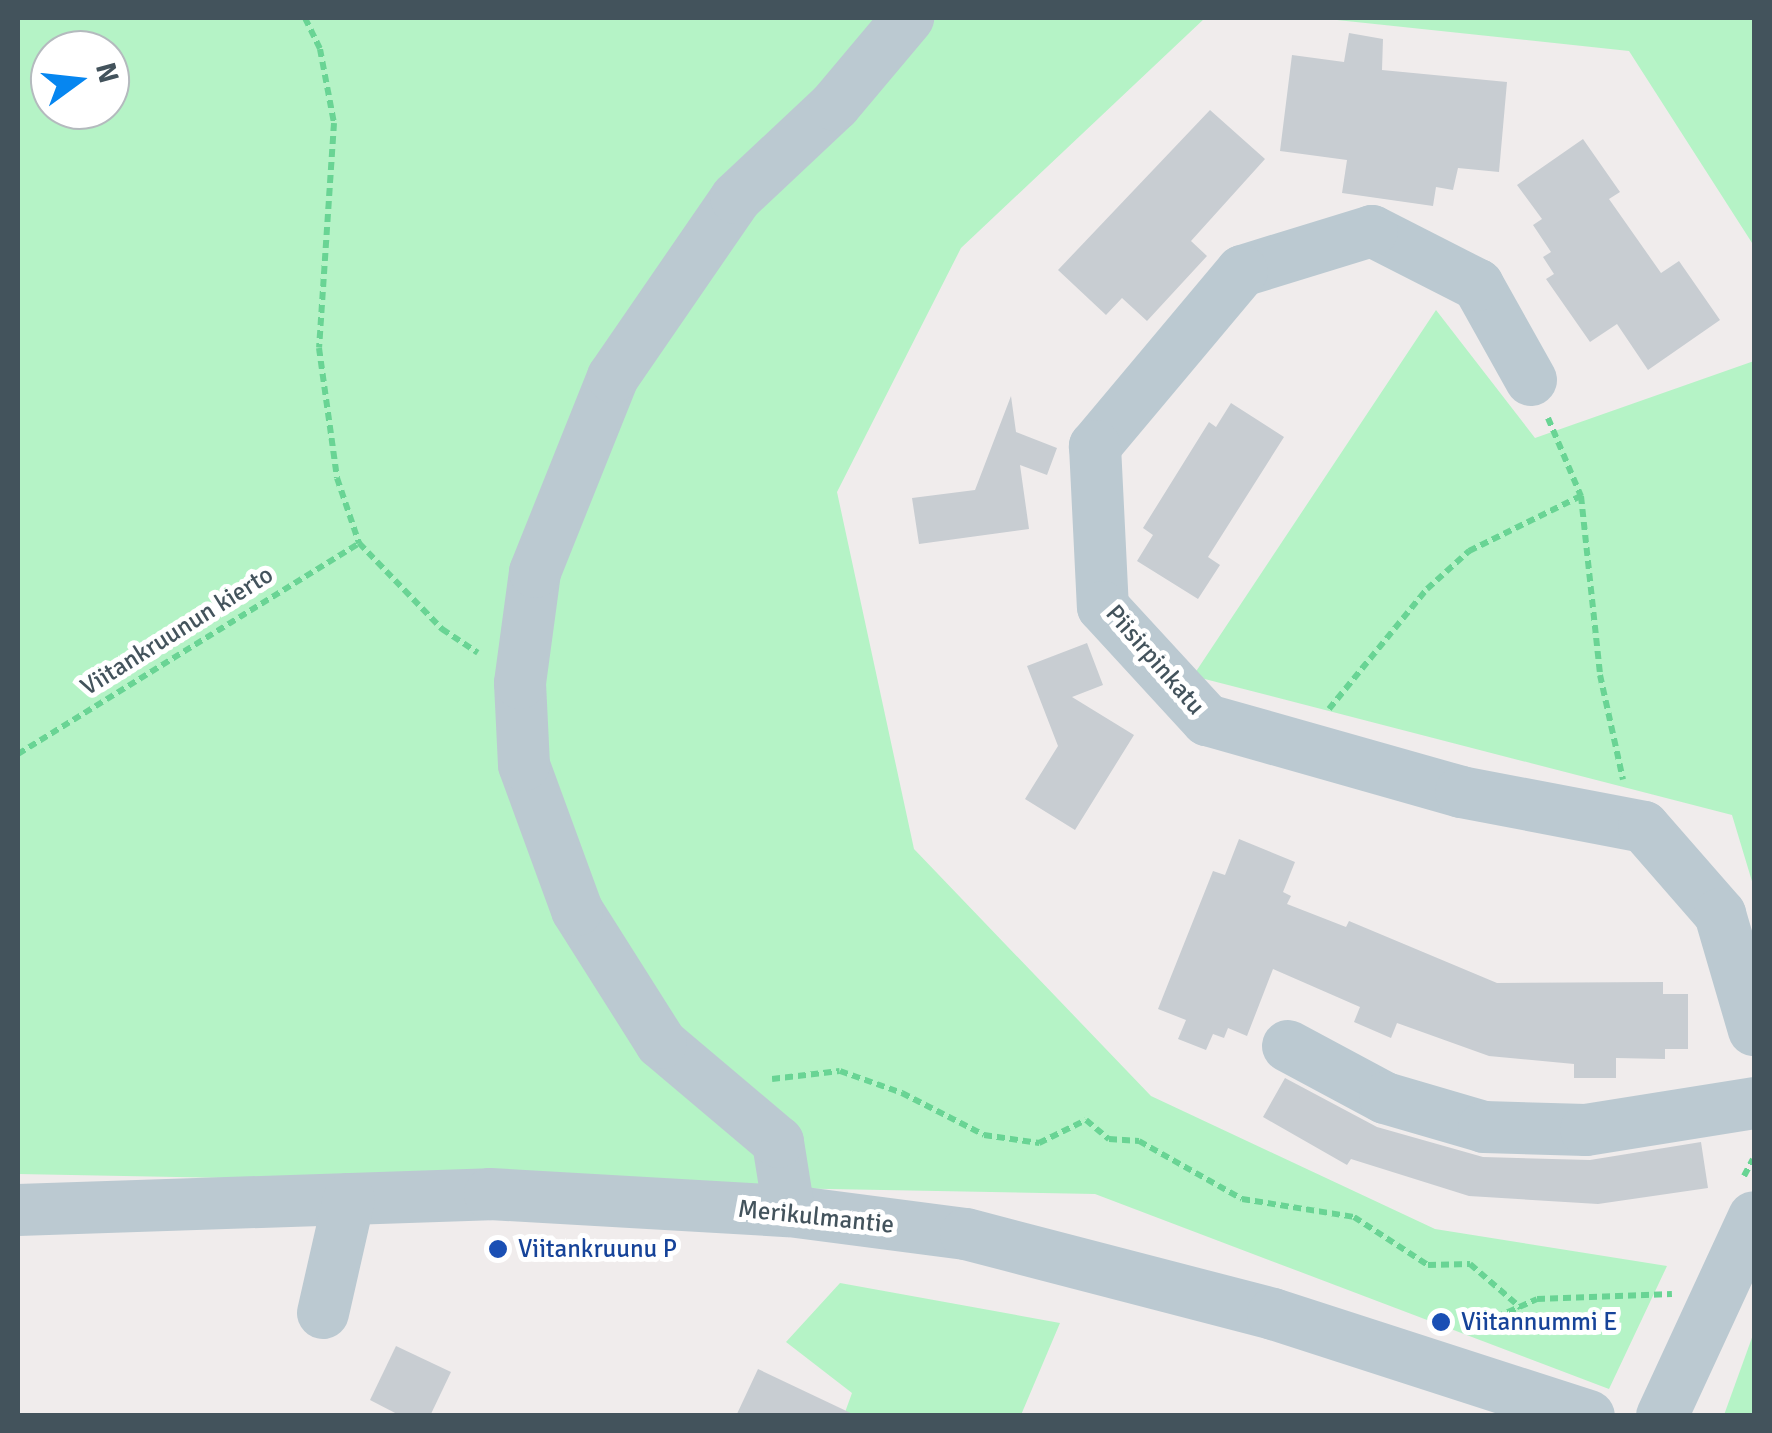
<!DOCTYPE html>
<html>
<head>
<meta charset="utf-8">
<style>
	body { margin:0 }
	#map { position:relative; width:1772px; height:1433px; overflow:hidden; background:#f0ecec; font-family:Signika,sans-serif }
	div>[style] { position:absolute }
	[style*='--x'] { left:calc(var(--x)*1px); top:calc(var(--y)*1px); width:calc(var(--w)*1px); rotate:calc(var(--a)*1deg) }
	.green>* { inset:0; background:#b5f3c6 }
	.building>* { inset:0; background:#c8cdd2 }
	.path>* { height:6px; margin-top:-3px; transform-origin:0; background:repeating-linear-gradient(90deg,#69d494 0 8px,transparent 0 13px) }
	.minor>* { height:52px; margin:-26px; padding:0 26px; transform-origin:26px; border-radius:26px; background:#bbc9d1 }
	.dots>* { width:28px; height:28px; translate:-50% -50%; box-sizing:border-box; border:5px solid #fff; border-radius:50% }
	span { translate:-50% -50%; white-space:nowrap; text-align:center; line-height:1.15; -webkit-text-stroke:10px #fff; paint-order:stroke }
	.street-label { font-size:25px; color:#43535c }
	.transit-label { font-size:25px; color:#164399 }
	.left { translate:0 -50%; text-align:left }
	.frame { position:absolute; inset:0; border:20px solid #43535c; pointer-events:none }
	.north { position:absolute; left:30px; top:30px; width:100px; height:100px; box-sizing:border-box; background:#fff; border:2px solid #b4babe; border-radius:50%; rotate:75deg; font-size:28px; font-weight:700; line-height:40px; text-align:center; color:#43535c }
	.north::after { content:''; display:block; margin:auto; width:35px; height:45px; background:#0686f0; clip-path:polygon(50% 0,100% 100%,50% 72%,0 100%) }
</style>
</head>
<body>
<div id="map">
	<div class="green">
		<i style="clip-path:polygon(evenodd,18px 18px,1205px 18px,961px 248px,837px 492px,914px 849px,1151px 1096px,1435px 1229px,1667px 1266px,1609px 1389px,1095px 1194px,18px 1174px,18px 18px,50px 50px,110px 50px,110px 110px,50px 110px,50px 50px)"></i>
		<i style="clip-path:polygon(1318px 18px,1754px 18px,1754px 246px,1629px 51px)"></i>
		<i style="clip-path:polygon(1436px 310px,1535px 438px,1754px 361px,1754px 888px,1732px 815px,1193px 676px)"></i>
		<i style="clip-path:polygon(840px 1283px,1060px 1323px,1021px 1415px,844px 1415px,852px 1393px,786px 1342px)"></i>
		<i style="clip-path:polygon(1754px 1332px,1754px 1415px,1724px 1415px)"></i>
	</div>
	<div class="building">
		<i style="clip-path:polygon(1349px 33px,1383px 39px,1382px 70px,1507px 82px,1499px 172px,1458px 168px,1453px 190px,1436px 187px,1433px 206px,1342px 193px,1347px 160px,1280px 151px,1292px 55px,1344px 62px)"></i>
		<i style="clip-path:polygon(1210px 110px,1265px 159px,1191px 241px,1207px 256px,1147px 321px,1122px 298px,1106px 315px,1058px 270px)"></i>
		<i style="clip-path:polygon(1583px 139px,1620px 192px,1609px 199px,1661px 273px,1679px 261px,1720px 320px,1648px 370px,1617px 324px,1590px 342px,1546px 279px,1554px 274px,1543px 257px,1551px 252px,1533px 225px,1542px 219px,1517px 185px)"></i>
		<i style="clip-path:polygon(1011px 396px,1016px 432px,1057px 448px,1047px 475px,1020px 465px,1029px 529px,919px 544px,912px 498px,975px 490px)"></i>
		<i style="clip-path:polygon(1231px 403px,1284px 437px,1208px 557px,1220px 565px,1198px 599px,1137px 561px,1153px 535px,1143px 528px,1209px 422px,1216px 427px)"></i>
		<i style="clip-path:polygon(1087px 643px,1103px 685px,1072px 697px,1134px 735px,1075px 830px,1025px 799px,1058px 746px,1027px 666px)"></i>
		<i style="clip-path:polygon(1239px 839px,1295px 862px,1283px 892px,1291px 896px,1287px 904px,1346px 927px,1349px 921px,1497px 983px,1663px 982px,1663px 994px,1688px 994px,1688px 1049px,1665px 1049px,1665px 1059px,1616px 1058px,1616px 1078px,1574px 1078px,1574px 1064px,1489px 1056px,1397px 1023px,1391px 1038px,1354px 1022px,1360px 1007px,1273px 969px,1247px 1036px,1228px 1028px,1224px 1038px,1213px 1034px,1206px 1050px,1178px 1039px,1186px 1020px,1158px 1009px,1213px 871px,1225px 875px)"></i>
		<i style="clip-path:polygon(1285px 1078px,1377px 1127px,1483px 1157px,1590px 1160px,1701px 1142px,1708px 1188px,1598px 1204px,1469px 1196px,1351px 1159px,1347px 1165px,1263px 1117px)"></i>
		<i style="clip-path:polygon(396px 1346px,451px 1372px,430px 1416px,401px 1416px,370px 1400px)"></i>
		<i style="clip-path:polygon(758px 1369px,857px 1416px,736px 1416px)"></i>
	</div>
	<div class="path">
		<i style="--x:305;--y:18;--w:34;--a:64"></i>
		<i style="--x:320;--y:49;--w:75;--a:79.3"></i>
		<i style="--x:334;--y:123;--w:225;--a:93.8"></i>
		<i style="--x:319;--y:348;--w:131;--a:82.1"></i>
		<i style="--x:337;--y:478;--w:69;--a:71.3"></i>
		<i style="--x:359;--y:543;--w:120;--a:46"></i>
		<i style="--x:442;--y:629;--w:43;--a:33.7"></i>
		<i style="--x:1548;--y:418;--w:85;--a:67.1"></i>
		<i style="--x:1581;--y:496;--w:180;--a:83.9"></i>
		<i style="--x:1600;--y:675;--w:107;--a:77.6"></i>
		<i style="--x:1329;--y:709;--w:155;--a:-50.8"></i>
		<i style="--x:1427;--y:589;--w:57;--a:-42.1"></i>
		<i style="--x:1469;--y:551;--w:125;--a:-26.2"></i>
		<i style="--x:18;--y:754;--w:401;--a:-31.7"></i>
		<i style="--x:772;--y:1079;--w:68;--a:-6.7"></i>
		<i style="--x:840;--y:1071;--w:66;--a:19.5"></i>
		<i style="--x:902;--y:1093;--w:92;--a:27.1"></i>
		<i style="--x:984;--y:1135;--w:56;--a:8.3"></i>
		<i style="--x:1039;--y:1143;--w:52;--a:-26.1"></i>
		<i style="--x:1086;--y:1120;--w:30;--a:40"></i>
		<i style="--x:1109;--y:1139;--w:30;--a:4"></i>
		<i style="--x:1139;--y:1141;--w:118;--a:29.4"></i>
		<i style="--x:1242;--y:1199;--w:113;--a:9.1"></i>
		<i style="--x:1354;--y:1217;--w:88;--a:33"></i>
		<i style="--x:1428;--y:1265;--w:42;--a:-1.4"></i>
		<i style="--x:1470;--y:1264;--w:67;--a:40.8"></i>
		<i style="--x:1744;--y:1176;--w:19;--a:-62"></i>
		<i style="--x:1472;--y:1328;--w:71;--a:-24"></i>
		<i style="--x:1537;--y:1299;--w:135;--a:-2.1"></i>
	</div>
	<div class="minor">
		<i style="--x:1531;--y:380;--w:109;--a:-119.2"></i>
		<i style="--x:1478;--y:285;--w:119;--a:-153"></i>
		<i style="--x:1372;--y:231;--w:136;--a:162.9"></i>
		<i style="--x:1242;--y:271;--w:229;--a:130"></i>
		<i style="--x:1095;--y:446;--w:161;--a:87.2"></i>
		<i style="--x:1103;--y:607;--w:154;--a:47.4"></i>
		<i style="--x:1207;--y:720;--w:264;--a:15.8"></i>
		<i style="--x:1461;--y:792;--w:186;--a:10.8"></i>
		<i style="--x:1644;--y:827;--w:116;--a:48.9"></i>
		<i style="--x:1720;--y:914;--w:121;--a:73.7"></i>
		<i style="--x:1288;--y:1046;--w:110;--a:28.2"></i>
		<i style="--x:1385;--y:1098;--w:103;--a:16.3"></i>
		<i style="--x:1484;--y:1127;--w:102;--a:1.7"></i>
		<i style="--x:1586;--y:1130;--w:170;--a:-9.1"></i>
		<i style="--x:18;--y:1210;--w:472;--a:-1.9"></i>
		<i style="--x:490;--y:1194;--w:299;--a:3.3"></i>
		<i style="--x:789;--y:1211;--w:178;--a:7.4"></i>
		<i style="--x:966;--y:1234;--w:317;--a:14.6"></i>
		<i style="--x:1273;--y:1314;--w:332;--a:17.9"></i>
		<i style="--x:789;--y:1211;--w:70;--a:-99.1"></i>
		<i style="--x:778;--y:1142;--w:153;--a:-139.8"></i>
		<i style="--x:661;--y:1043;--w:157;--a:-122.3"></i>
		<i style="--x:577;--y:910;--w:154;--a:-110.1"></i>
		<i style="--x:524;--y:765;--w:82;--a:-92.8"></i>
		<i style="--x:520;--y:683;--w:112;--a:-82.3"></i>
		<i style="--x:535;--y:572;--w:210;--a:-68.2"></i>
		<i style="--x:613;--y:377;--w:217;--a:-55.5"></i>
		<i style="--x:736;--y:198;--w:136;--a:-43.2"></i>
		<i style="--x:835;--y:105;--w:114;--a:-50"></i>
		<i style="--x:323;--y:1313;--w:117;--a:-77.2"></i>
		<i style="--x:1662;--y:1416;--w:219;--a:-65.2"></i>
	</div>
	<div class="dots">
		<i style="left:498px;top:1249px;background:#1a4fb4"></i>
		<i style="left:1441px;top:1322px;background:#1a4fb4"></i>
	</div>
	<div class="street-label">
		<span style="left:177px;top:631px;rotate:-32deg">Viitankruunun kierto</span>
		<span style="left:1155px;top:660px;rotate:49deg">Piisirpinkatu</span>
		<span style="left:816px;top:1217px;rotate:6deg">Merikulmantie</span>
	</div>
	<div class="transit-label">
		<span class="left" style="left:518px;top:1249px">Viitankruunu P</span>
		<span class="left" style="left:1461px;top:1322px">Viitannummi E</span>
	</div>
	<div class="frame"></div>
	<div class="north">N</div>
</div>
</body>
</html>
